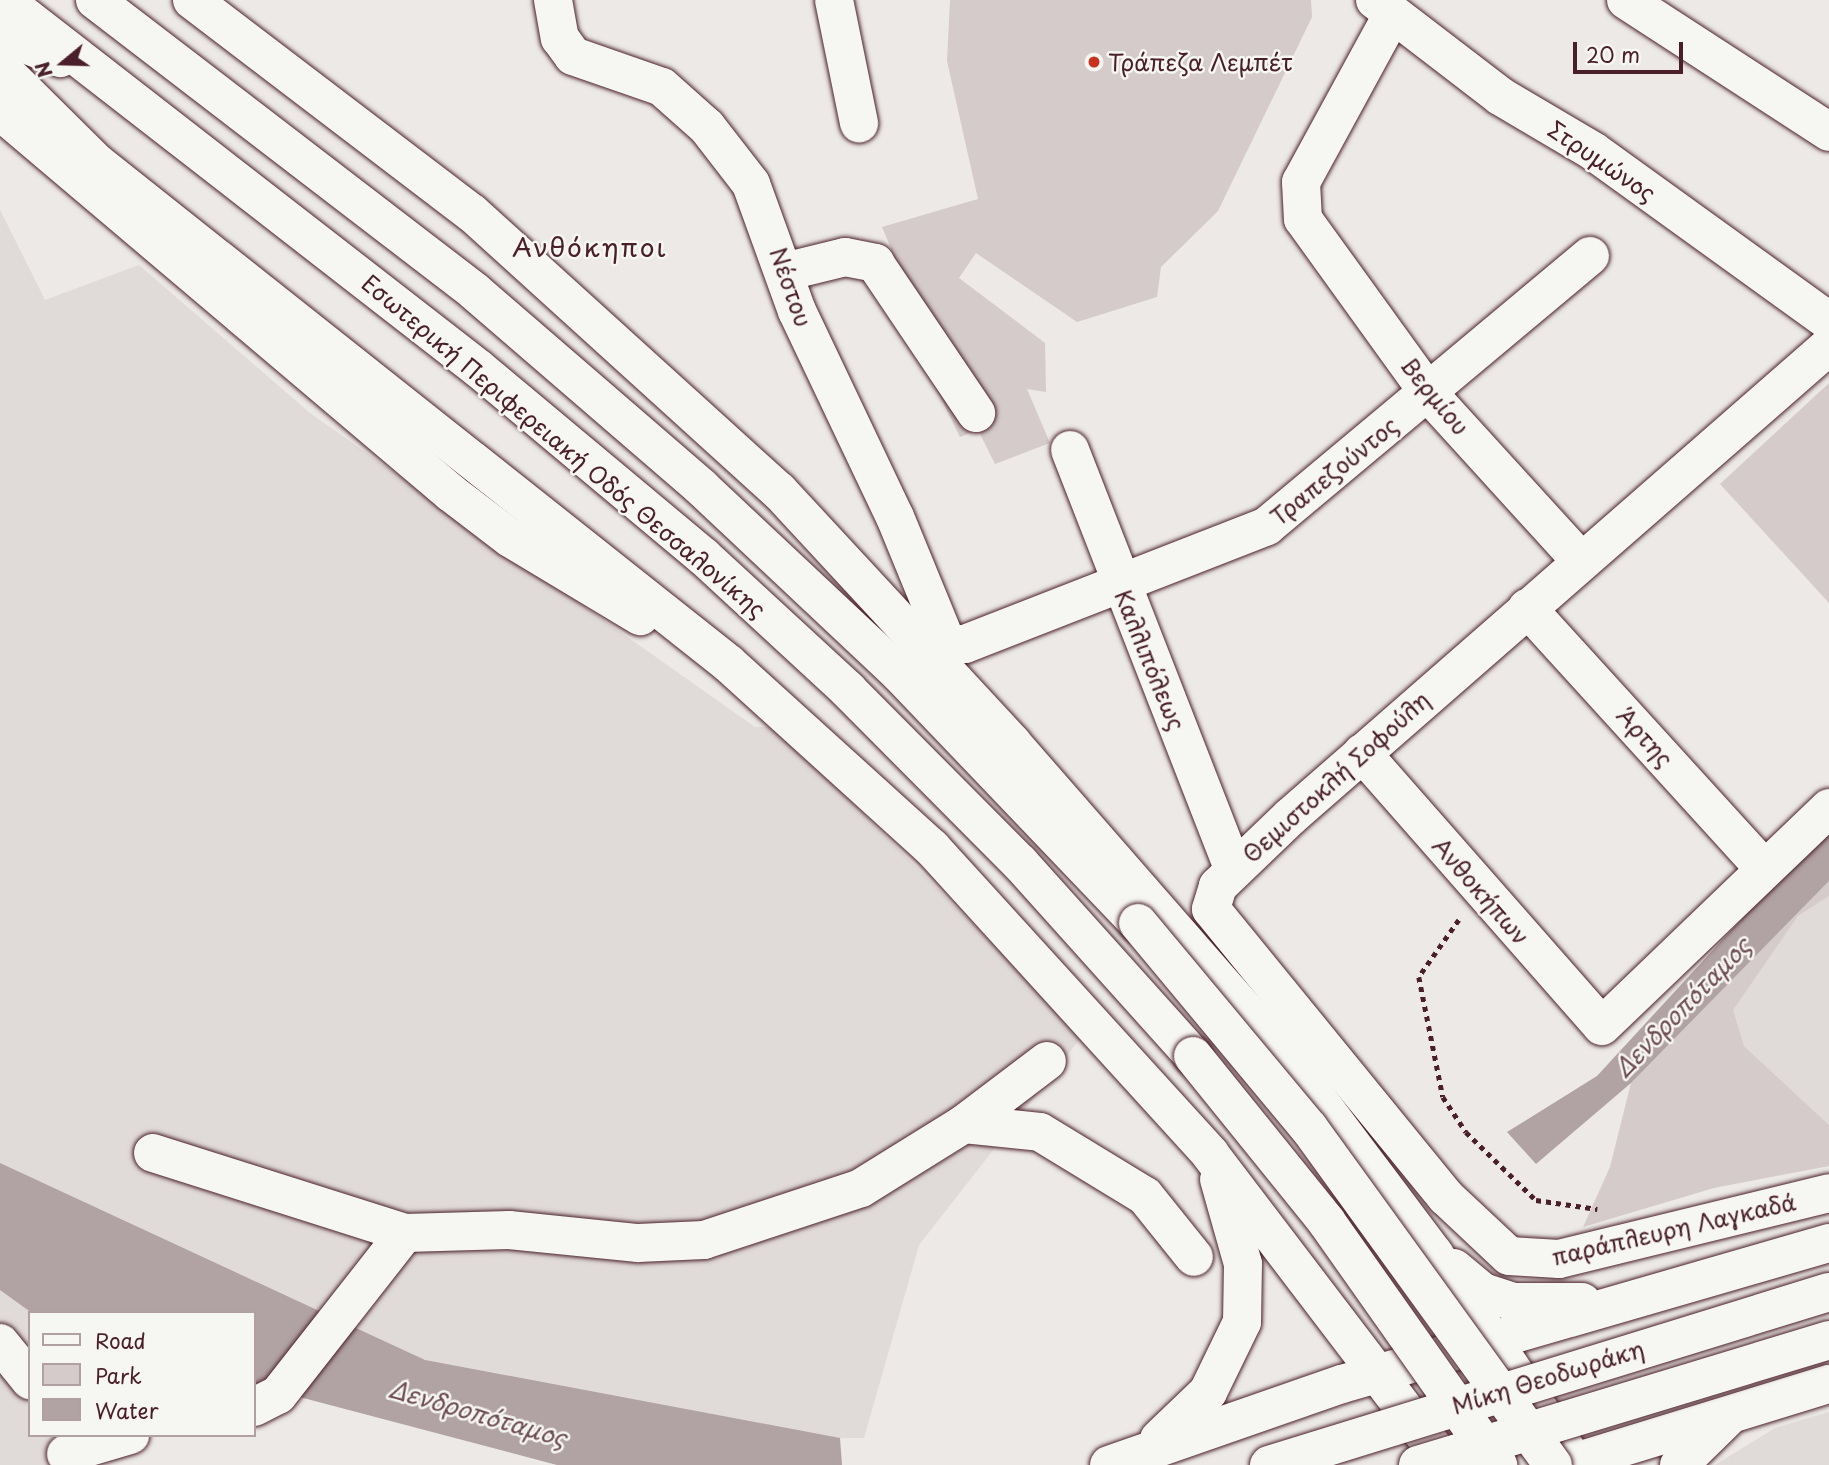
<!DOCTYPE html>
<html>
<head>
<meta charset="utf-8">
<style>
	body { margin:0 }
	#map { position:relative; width:1829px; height:1465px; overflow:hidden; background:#ece9e6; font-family:"Playpen Sans",sans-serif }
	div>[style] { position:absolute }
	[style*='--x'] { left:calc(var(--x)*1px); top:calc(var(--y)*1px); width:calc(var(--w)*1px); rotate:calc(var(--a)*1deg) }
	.built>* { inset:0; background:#e0dad8 }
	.green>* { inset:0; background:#d4cbca }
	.water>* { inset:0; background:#b1a2a3 }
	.path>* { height:4.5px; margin-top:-2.25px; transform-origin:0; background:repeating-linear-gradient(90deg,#4a1f2b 0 5px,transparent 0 10px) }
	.roads { filter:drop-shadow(0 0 2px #4a1f2b) drop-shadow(0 0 2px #4a1f2b) }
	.minor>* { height:38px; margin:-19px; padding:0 19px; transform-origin:19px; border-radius:19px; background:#f6f6f2 }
	.highway>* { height:38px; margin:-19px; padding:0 19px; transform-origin:19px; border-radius:19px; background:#f6f6f2 }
	.bridges { filter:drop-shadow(0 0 2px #4a1f2b) drop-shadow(0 0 2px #4a1f2b) }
	.highway-bridge>* { height:38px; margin:-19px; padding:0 19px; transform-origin:19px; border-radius:19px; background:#f6f6f2 }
	.dots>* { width:19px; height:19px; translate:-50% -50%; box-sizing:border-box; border:4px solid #f6f6f2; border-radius:50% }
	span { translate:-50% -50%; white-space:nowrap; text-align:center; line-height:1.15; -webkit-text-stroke:5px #f6f6f2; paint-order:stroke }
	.poi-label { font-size:23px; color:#4a1f2b }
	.left { translate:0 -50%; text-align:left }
	.street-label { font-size:23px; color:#4a1f2b }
	.water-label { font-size:24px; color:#6e4d55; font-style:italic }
	.quarter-label { font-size:26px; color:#4a1f2b; letter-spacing:2px }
	.legend { position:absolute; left:28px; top:1311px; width:228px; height:126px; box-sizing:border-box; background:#f6f6f2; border:2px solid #b1a0a2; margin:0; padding:9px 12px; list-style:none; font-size:21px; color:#4a1f2b }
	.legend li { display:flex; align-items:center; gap:14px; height:35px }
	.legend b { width:35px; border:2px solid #b1a0a2 }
	.north { position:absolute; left:28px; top:28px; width:70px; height:70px; -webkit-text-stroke:5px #f6f6f2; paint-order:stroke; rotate:251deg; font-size:19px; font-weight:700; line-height:28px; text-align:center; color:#4a1f2b }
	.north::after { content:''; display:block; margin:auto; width:24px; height:32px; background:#4a1f2b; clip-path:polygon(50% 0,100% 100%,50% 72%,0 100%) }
	.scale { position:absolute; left:1573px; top:42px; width:110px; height:32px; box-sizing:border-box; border:4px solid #4a1f2b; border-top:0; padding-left:9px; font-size:21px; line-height:24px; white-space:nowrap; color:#4a1f2b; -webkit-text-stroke:5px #f6f6f2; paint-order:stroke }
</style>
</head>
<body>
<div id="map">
	<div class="built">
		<i style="clip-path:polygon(0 210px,45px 300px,139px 265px,310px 413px,755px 727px,777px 727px,1083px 1035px,919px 1245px,864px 1438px,644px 1439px,254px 1313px,30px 1313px,30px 1435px,96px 1435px,88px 1465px,0 1465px)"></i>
		<i style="clip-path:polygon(1829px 896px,1829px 1125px,1744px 1046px,1732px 1010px,1798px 916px)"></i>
		<i style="clip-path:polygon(1829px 1412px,1829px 1465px,1715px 1465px,1775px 1428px)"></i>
	</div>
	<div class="green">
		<i style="clip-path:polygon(950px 0,1311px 0,1312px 17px,1218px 211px,1161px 267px,1157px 297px,1077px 322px,976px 253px,959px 278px,1045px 343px,1046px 392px,1027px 389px,1050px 443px,995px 464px,978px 430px,960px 437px,887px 289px,897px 263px,882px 227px,978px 199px,947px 61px)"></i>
		<i style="clip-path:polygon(1829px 383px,1829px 603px,1720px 484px)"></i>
		<i style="clip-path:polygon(1829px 881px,1829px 896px,1798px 916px,1733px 1010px,1744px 1046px,1829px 1125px,1829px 1166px,1714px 1188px,1583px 1227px,1610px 1167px,1631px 1083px)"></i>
	</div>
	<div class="water">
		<i style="clip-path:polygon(1829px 824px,1829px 881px,1631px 1083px,1536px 1164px,1507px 1132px,1597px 1076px)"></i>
		<i style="clip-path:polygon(0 1163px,425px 1360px,840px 1438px,842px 1465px,557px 1465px,254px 1385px,254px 1313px,32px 1313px,0 1290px)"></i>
	</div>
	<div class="path">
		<i style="--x:1459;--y:920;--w:70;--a:125.1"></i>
		<i style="--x:1419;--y:977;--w:122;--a:78.7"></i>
		<i style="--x:1443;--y:1097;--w:42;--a:56.7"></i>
		<i style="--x:1466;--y:1132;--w:98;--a:44.2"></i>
		<i style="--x:1536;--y:1200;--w:62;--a:8.4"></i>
	</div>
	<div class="roads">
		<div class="minor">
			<i style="--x:553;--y:0;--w:39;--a:80"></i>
			<i style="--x:560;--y:38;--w:22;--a:54"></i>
			<i style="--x:573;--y:56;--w:94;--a:19.2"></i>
			<i style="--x:662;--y:87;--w:60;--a:41.6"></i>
			<i style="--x:707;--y:127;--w:72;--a:52.3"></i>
			<i style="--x:751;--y:184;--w:135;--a:70.1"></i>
			<i style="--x:797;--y:311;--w:228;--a:64.6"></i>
			<i style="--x:895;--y:517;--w:137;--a:67.7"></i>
			<i style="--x:947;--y:644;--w:18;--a:0"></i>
			<i style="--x:965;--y:644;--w:324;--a:-21.3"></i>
			<i style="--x:1267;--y:526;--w:421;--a:-39.9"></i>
			<i style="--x:834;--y:0;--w:126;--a:78.5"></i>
			<i style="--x:1375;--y:0;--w:158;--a:37.5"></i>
			<i style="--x:1500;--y:96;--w:108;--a:30.6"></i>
			<i style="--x:1593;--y:151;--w:291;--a:35.8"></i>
			<i style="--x:1626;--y:0;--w:242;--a:33"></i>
			<i style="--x:1391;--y:17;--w:188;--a:118.6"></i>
			<i style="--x:1301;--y:182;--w:37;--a:87"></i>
			<i style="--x:1303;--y:219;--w:216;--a:54.2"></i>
			<i style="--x:1429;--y:394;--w:226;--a:47.7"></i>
			<i style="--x:784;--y:272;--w:63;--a:-13.8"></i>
			<i style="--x:845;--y:257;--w:31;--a:11"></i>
			<i style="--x:875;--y:263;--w:181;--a:56"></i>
			<i style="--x:1829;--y:346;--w:716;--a:138.85"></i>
			<i style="--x:1290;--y:817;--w:100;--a:136.2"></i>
			<i style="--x:1218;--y:886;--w:24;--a:107"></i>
			<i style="--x:1211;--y:909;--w:372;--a:50.8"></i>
			<i style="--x:1446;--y:1197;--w:86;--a:43.1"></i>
			<i style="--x:1509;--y:1256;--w:50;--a:3.4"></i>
			<i style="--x:1559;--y:1259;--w:278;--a:-13.7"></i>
			<i style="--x:1070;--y:450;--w:451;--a:68.7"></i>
			<i style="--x:1527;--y:608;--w:350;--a:47.7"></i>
			<i style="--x:1362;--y:753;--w:363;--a:48.7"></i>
			<i style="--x:1602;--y:1026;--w:315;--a:-43.8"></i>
			<i style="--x:964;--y:1124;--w:76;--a:6"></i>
			<i style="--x:1040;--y:1132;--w:123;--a:31.4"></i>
			<i style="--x:1145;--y:1196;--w:78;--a:51.2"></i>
			<i style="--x:153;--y:1153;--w:264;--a:17.6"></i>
			<i style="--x:405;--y:1233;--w:104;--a:-1.7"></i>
			<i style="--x:509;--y:1230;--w:130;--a:5.8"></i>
			<i style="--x:638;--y:1243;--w:66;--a:-2.6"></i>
			<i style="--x:704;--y:1240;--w:165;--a:-18.3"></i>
			<i style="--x:861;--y:1188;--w:121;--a:-31.9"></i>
			<i style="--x:964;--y:1124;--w:104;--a:-37.2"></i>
			<i style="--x:0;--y:1343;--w:48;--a:51"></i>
			<i style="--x:254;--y:1407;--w:27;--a:-27"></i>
			<i style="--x:278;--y:1395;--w:206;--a:-51.9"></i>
			<i style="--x:66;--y:1454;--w:67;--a:-16.5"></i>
		</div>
		<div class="highway">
			<i style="--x:4;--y:0;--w:601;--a:37.84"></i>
			<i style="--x:479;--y:369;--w:293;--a:39.9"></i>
			<i style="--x:704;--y:557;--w:196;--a:42.7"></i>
			<i style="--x:848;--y:690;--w:244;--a:45.2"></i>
			<i style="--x:1020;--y:863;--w:259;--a:48.1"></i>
			<i style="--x:95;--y:0;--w:478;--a:37.5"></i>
			<i style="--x:474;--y:291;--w:301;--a:40.8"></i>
			<i style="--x:702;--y:488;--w:270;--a:43.2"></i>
			<i style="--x:899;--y:673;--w:346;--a:46.3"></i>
			<i style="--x:192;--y:0;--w:352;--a:37.3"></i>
			<i style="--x:472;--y:213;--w:414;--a:42.2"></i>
			<i style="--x:779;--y:491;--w:343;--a:47.2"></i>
			<i style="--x:1012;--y:743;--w:418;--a:48.9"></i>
			<i style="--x:1287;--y:1058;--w:245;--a:53.1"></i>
			<i style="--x:1434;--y:1254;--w:255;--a:55.9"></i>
			<i style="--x:0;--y:34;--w:65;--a:21.8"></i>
			<i style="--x:0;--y:67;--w:136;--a:44.7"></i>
			<i style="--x:97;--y:163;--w:806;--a:38.4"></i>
			<i style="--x:729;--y:664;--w:274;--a:42.2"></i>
			<i style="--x:932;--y:848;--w:413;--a:47.7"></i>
			<i style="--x:1210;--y:1154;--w:391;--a:52.7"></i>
			<i style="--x:0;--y:111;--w:591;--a:40.26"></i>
			<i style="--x:451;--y:493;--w:74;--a:37.3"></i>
			<i style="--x:510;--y:538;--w:152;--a:31"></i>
			<i style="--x:1454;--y:1268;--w:38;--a:40"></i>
			<i style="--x:1483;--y:1292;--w:33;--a:18"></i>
			<i style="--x:1514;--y:1302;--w:68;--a:0"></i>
			<i style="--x:1159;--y:1439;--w:68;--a:-43.8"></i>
			<i style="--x:1208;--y:1392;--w:78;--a:-64.1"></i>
			<i style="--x:1242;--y:1322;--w:58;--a:-89"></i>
			<i style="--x:1243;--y:1264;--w:88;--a:-105.8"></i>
			<i style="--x:1109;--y:1465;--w:247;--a:-19.2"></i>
			<i style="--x:1342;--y:1384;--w:507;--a:-16.15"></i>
			<i style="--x:1565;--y:1465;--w:276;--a:-17.1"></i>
			<i style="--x:1679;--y:1465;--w:67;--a:-44.4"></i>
		</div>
	</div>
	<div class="bridges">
		<div class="highway-bridge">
			<i style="--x:1138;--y:923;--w:267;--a:50.2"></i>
			<i style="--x:1309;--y:1128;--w:416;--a:54.1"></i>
			<i style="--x:1193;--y:1056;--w:212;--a:51.1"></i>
			<i style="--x:1326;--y:1221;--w:299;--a:54.8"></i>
			<i style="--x:1269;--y:1465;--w:586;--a:-17.17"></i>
			<i style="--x:1418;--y:1465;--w:430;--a:-16.9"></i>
		</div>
	</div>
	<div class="dots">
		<i style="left:1094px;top:62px;background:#c8321e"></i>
	</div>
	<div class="poi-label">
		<span class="left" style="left:1108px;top:62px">Τράπεζα Λεμπέτ</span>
	</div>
	<div class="street-label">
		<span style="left:1602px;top:161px;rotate:34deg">Στρυμώνος</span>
		<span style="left:791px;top:287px;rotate:71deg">Νέστου</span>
		<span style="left:1435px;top:396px;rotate:51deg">Βερμίου</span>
		<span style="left:564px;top:446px;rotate:40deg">Εσωτερική Περιφερειακή Οδός Θεσσαλονίκης</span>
		<span style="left:1334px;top:471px;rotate:-39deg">Τραπεζούντος</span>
		<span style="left:1150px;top:660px;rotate:68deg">Καλλιπόλεως</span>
		<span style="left:1645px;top:737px;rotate:48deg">Άρτης</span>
		<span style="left:1336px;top:777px;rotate:-42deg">Θεμιστοκλή Σοφούλη</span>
		<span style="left:1481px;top:891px;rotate:49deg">Ανθοκήπων</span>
		<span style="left:1674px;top:1229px;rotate:-13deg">παράπλευρη Λαγκαδά</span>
		<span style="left:1548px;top:1377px;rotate:-17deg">Μίκη Θεοδωράκη</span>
	</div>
	<div class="water-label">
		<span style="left:1682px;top:1007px;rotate:-46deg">Δενδροπόταμος</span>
		<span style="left:478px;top:1413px;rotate:16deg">Δενδροπόταμος</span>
	</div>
	<div class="quarter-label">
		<span style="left:590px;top:247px">Ανθόκηποι</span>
	</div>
	<ul class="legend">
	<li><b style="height:9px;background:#f6f6f2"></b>Road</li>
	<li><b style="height:19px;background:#d4cbca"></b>Park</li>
	<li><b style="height:19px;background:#b1a2a3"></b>Water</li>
	</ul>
	<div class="north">N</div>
	<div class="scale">20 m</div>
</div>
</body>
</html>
